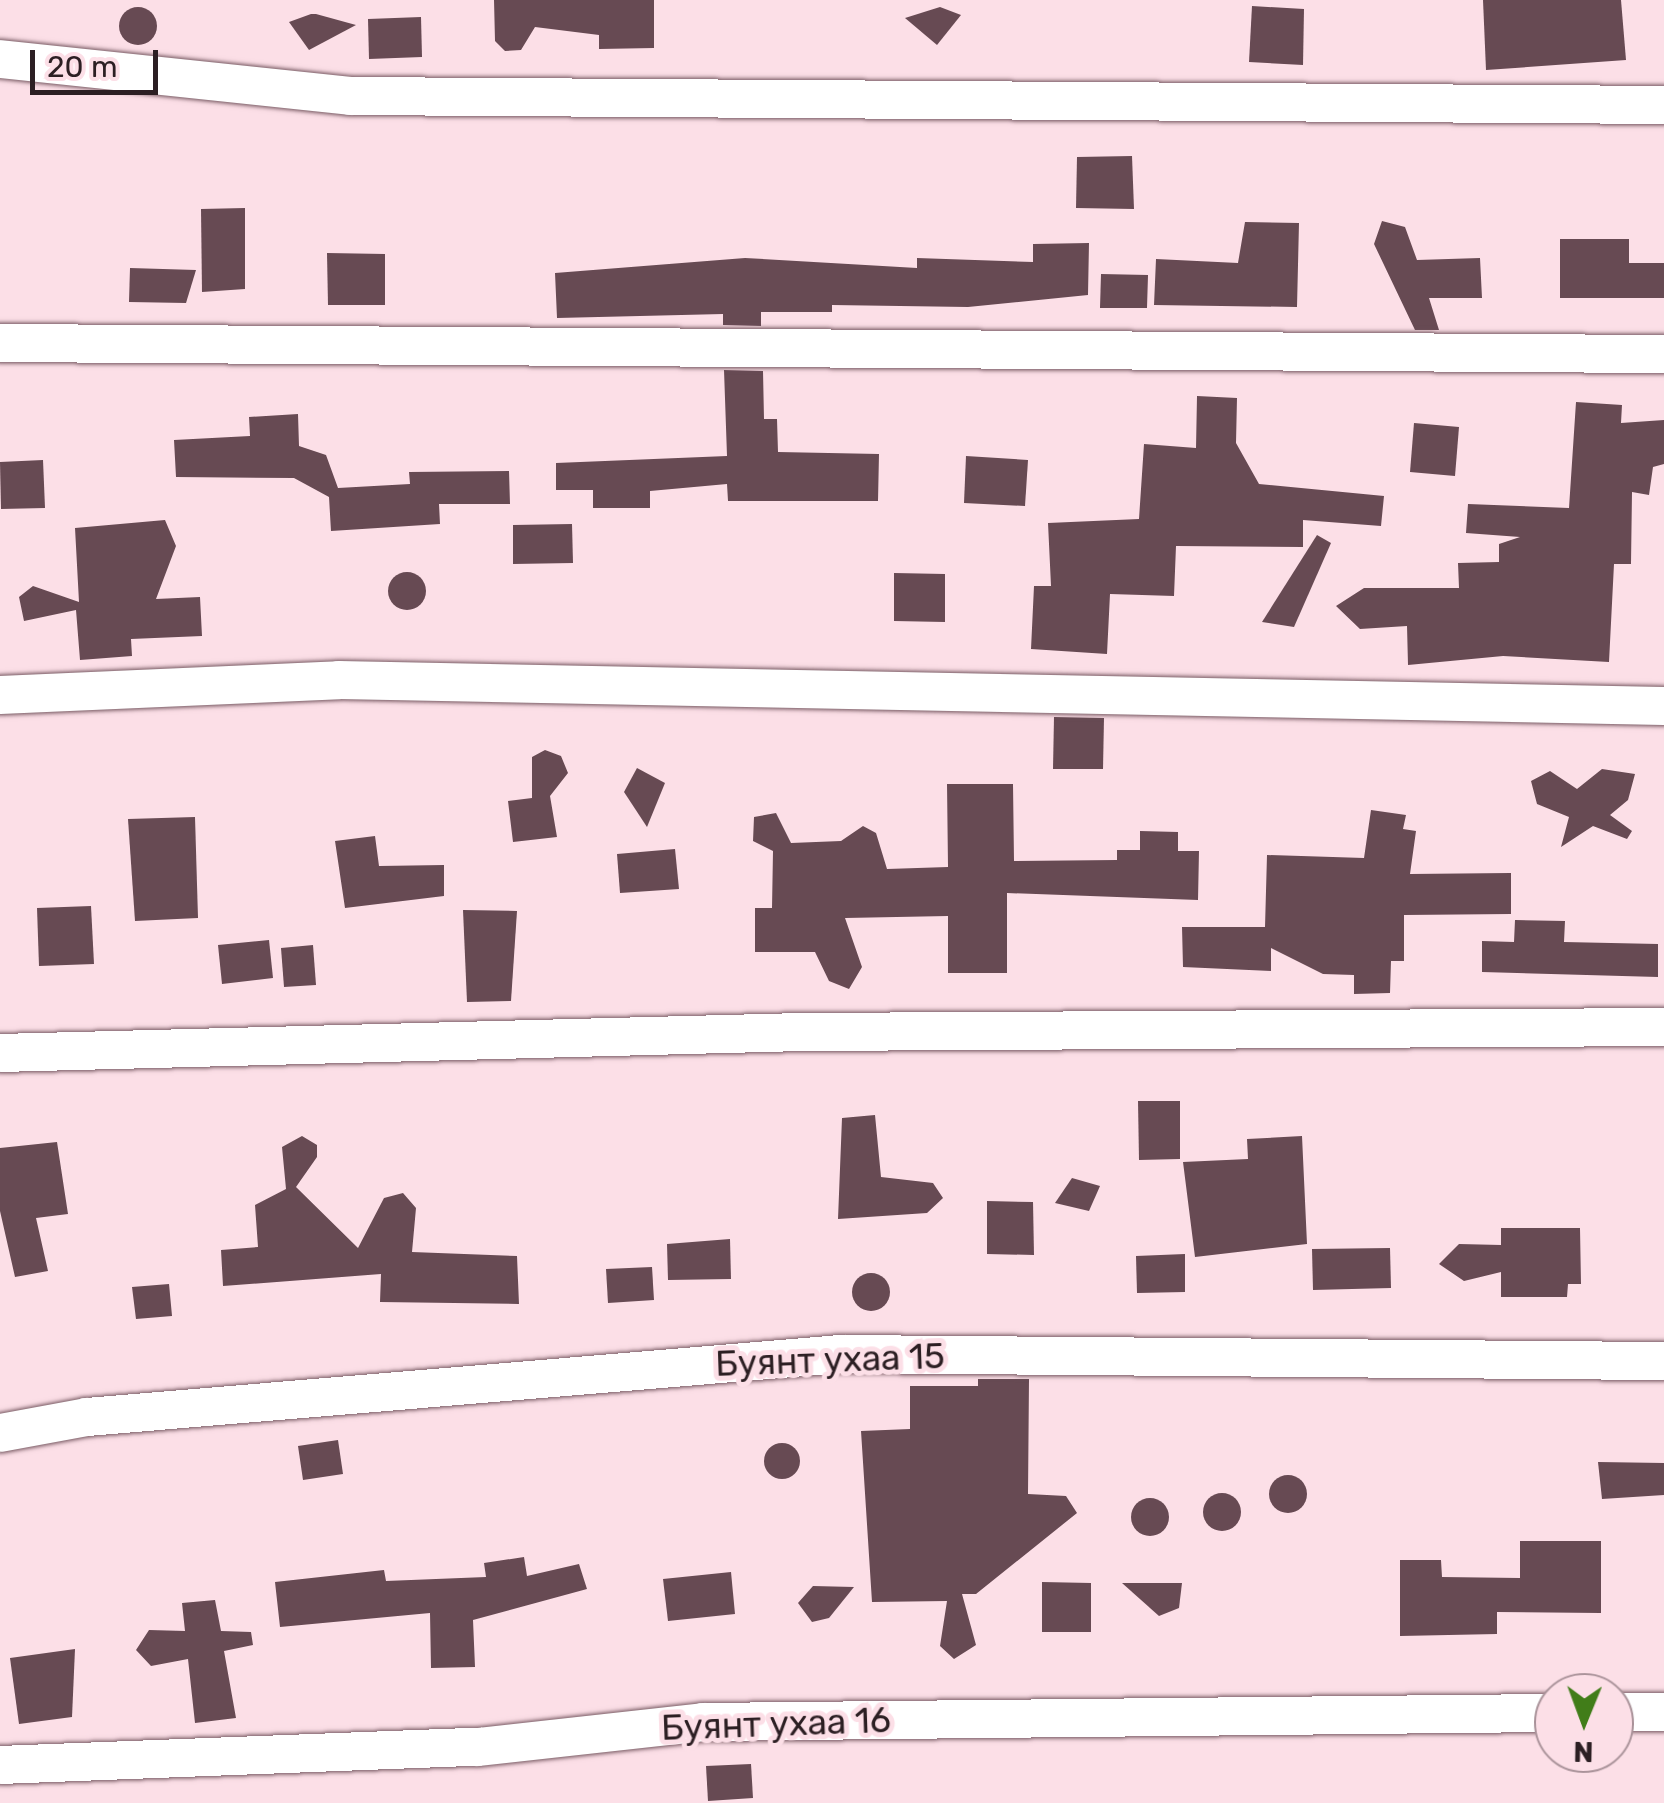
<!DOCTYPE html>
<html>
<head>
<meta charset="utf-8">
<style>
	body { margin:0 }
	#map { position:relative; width:1664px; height:1803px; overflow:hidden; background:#fcdfe7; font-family:Rubik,sans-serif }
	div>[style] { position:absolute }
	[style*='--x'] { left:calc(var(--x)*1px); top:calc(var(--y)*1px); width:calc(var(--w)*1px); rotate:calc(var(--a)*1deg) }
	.building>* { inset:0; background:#674a53 }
	.round { border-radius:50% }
	.roads { filter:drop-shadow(0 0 2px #7a5c65) drop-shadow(0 0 2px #7a5c65) }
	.minor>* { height:38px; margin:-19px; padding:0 19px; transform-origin:19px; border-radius:19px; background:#fff }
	span { translate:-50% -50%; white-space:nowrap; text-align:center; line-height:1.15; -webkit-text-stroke:10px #fcdfe7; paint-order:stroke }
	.street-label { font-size:35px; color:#2c1f23 }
	.north { position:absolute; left:1534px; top:1673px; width:100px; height:100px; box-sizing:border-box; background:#fcdfe7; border:2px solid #a99299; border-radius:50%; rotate:181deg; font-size:28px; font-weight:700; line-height:40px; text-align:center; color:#2c1f23 }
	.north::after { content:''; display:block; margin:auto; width:35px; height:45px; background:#417d19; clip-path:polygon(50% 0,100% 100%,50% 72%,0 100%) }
	.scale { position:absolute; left:30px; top:50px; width:128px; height:45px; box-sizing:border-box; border:5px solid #2c1f23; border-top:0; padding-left:12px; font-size:30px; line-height:35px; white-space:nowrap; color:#2c1f23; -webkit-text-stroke:8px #fcdfe7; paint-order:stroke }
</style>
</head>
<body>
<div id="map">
	<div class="building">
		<i style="clip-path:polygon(494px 0,654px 0,654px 48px,599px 49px,599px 35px,535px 27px,521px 50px,505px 51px,495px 41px)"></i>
		<i style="clip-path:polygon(1483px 0,1621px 0,1626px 60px,1486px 70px)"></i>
		<i style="clip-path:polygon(1252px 6px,1304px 9px,1303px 65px,1249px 62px)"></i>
		<i style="clip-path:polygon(940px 7px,961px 15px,937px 45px,905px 18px)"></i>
		<i class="round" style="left:119px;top:7px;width:38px;height:38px"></i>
		<i style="clip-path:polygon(311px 14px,316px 14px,356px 25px,309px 50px,289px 22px)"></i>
		<i style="clip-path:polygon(421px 17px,422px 57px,369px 59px,368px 19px)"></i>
		<i style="clip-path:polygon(1132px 156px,1134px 209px,1076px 208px,1077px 157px)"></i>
		<i style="clip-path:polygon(245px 208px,245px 289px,202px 292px,201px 209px)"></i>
		<i style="clip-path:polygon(1382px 221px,1405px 227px,1417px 260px,1480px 258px,1482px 298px,1429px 298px,1439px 330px,1415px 330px,1374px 244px)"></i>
		<i style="clip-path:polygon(1245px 222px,1299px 223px,1297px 307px,1154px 305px,1156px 259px,1238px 263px)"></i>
		<i style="clip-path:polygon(1560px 239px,1629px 239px,1629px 263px,1664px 263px,1664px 298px,1560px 298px)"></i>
		<i style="clip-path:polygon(1089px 243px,1088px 295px,968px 307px,832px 305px,832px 312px,761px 312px,761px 326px,723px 325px,723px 314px,557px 318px,555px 273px,745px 258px,917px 268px,917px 258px,1033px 262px,1033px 244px)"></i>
		<i style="clip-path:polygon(327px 253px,385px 254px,385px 305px,328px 305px)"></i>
		<i style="clip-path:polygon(130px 268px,196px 270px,186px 303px,129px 302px)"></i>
		<i style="clip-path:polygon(1101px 274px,1148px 275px,1147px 308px,1100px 308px)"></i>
		<i style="clip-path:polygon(724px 370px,763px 371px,764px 419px,777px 419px,778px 452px,879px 454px,878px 501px,728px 501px,727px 484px,650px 491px,650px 508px,593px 508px,593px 490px,556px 490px,556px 463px,727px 456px)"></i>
		<i style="clip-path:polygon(1197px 396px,1237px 398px,1236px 443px,1259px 484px,1384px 496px,1381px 526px,1303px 520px,1303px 547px,1176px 546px,1174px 596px,1110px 594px,1107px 654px,1031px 649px,1034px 586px,1051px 586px,1048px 523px,1139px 519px,1144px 444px,1196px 448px)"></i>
		<i style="clip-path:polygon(1576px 402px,1622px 405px,1621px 423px,1664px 420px,1664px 464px,1653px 467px,1649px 495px,1632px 492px,1631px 564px,1614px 564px,1609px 662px,1503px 656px,1408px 665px,1407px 626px,1360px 629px,1336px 606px,1364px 588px,1459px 588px,1458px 563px,1499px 562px,1499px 544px,1520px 537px,1466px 533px,1468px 504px,1569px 508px)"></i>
		<i style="clip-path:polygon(298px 414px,299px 446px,326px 455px,338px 488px,410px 484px,409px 472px,509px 471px,510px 504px,439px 504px,440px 524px,331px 531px,329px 497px,294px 478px,176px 477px,174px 440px,250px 436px,249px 417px)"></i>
		<i style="clip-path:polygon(1414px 423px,1459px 427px,1455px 476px,1410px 472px)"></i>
		<i style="clip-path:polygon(966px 456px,1028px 460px,1025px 506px,964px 503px)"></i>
		<i style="clip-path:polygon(43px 460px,45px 508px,1px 509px,0 462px)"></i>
		<i style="clip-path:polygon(165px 520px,176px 546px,156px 599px,200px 597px,202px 636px,131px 639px,132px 656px,80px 660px,76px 610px,24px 621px,19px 597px,33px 586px,79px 602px,75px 528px)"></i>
		<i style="clip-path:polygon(572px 524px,573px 563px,513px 564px,513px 525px)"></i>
		<i style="clip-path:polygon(1317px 535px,1331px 543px,1294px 627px,1262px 622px)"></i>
		<i class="round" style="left:388px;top:572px;width:38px;height:38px"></i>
		<i style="clip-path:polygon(894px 573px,945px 574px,945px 622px,894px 621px)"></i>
		<i style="clip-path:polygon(1054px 717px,1104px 718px,1103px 769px,1053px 769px)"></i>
		<i style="clip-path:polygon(545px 750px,561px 756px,568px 773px,550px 796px,557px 837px,513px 842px,508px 801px,532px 798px,532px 757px)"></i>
		<i style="clip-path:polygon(637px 768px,665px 783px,647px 827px,624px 792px)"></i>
		<i style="clip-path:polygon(1602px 769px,1635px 774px,1628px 800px,1610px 815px,1632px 831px,1627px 839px,1593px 826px,1561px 847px,1569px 817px,1537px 804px,1531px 781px,1550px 771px,1577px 789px)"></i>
		<i style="clip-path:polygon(947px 784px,1013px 784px,1014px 861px,1117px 860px,1117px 850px,1140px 850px,1140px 831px,1178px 832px,1178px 851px,1199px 851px,1198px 900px,1007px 893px,1007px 973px,948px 973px,948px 916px,845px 918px,862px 967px,849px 989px,829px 981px,815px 952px,755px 952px,755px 908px,772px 908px,773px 851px,753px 841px,754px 817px,776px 813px,791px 843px,841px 841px,863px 826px,876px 833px,887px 869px,948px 867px)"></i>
		<i style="clip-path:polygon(1371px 810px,1406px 815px,1403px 829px,1416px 831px,1410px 874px,1511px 873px,1511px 914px,1404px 915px,1404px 961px,1391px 961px,1390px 993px,1354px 994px,1354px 975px,1323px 974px,1271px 948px,1271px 971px,1183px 967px,1182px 927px,1265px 927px,1267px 855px,1364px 858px)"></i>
		<i style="clip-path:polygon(195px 817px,198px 918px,135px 921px,128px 819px)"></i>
		<i style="clip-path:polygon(375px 836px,379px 866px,444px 865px,444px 896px,345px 908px,335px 841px)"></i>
		<i style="clip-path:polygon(675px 849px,679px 889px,620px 893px,617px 854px)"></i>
		<i style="clip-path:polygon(91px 906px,94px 964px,39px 966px,37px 908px)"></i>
		<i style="clip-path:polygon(463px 910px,517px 911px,511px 1001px,467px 1002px)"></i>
		<i style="clip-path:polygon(1515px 920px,1565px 921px,1564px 942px,1658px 944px,1658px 977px,1482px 972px,1482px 941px,1514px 942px)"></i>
		<i style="clip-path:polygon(269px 940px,273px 978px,222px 984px,218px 945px)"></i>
		<i style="clip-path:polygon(313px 945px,316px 985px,284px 987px,281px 948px)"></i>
		<i style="clip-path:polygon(1138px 1101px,1180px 1101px,1180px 1159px,1139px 1160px)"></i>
		<i style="clip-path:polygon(875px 1115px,881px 1177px,933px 1183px,943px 1198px,927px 1213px,838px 1219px,842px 1118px)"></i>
		<i style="clip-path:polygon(302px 1136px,317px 1145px,317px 1157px,296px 1187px,358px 1248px,384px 1198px,403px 1193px,416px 1208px,412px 1252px,517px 1256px,519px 1304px,380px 1302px,381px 1274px,223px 1286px,221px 1250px,258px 1247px,255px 1205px,286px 1189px,282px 1147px)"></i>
		<i style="clip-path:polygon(1302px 1136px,1307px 1244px,1195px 1257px,1183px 1162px,1248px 1159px,1247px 1139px)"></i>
		<i style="clip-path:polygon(57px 1142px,68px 1214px,36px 1218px,48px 1271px,15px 1277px,0 1211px,0 1148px)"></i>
		<i style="clip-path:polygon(1072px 1178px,1100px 1186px,1089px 1211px,1055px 1203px)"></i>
		<i style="clip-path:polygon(987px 1201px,1033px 1202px,1034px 1255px,987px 1254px)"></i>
		<i style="clip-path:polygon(1501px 1228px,1580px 1228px,1581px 1284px,1568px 1284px,1567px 1297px,1501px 1297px,1501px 1272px,1464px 1281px,1439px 1264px,1459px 1244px,1501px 1245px)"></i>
		<i style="clip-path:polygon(730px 1239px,731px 1279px,668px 1280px,667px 1244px)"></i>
		<i style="clip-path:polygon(1390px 1248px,1391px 1288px,1313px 1290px,1312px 1249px)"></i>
		<i style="clip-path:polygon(1185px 1254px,1185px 1292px,1137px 1293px,1136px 1256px)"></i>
		<i style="clip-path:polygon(652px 1267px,654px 1300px,608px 1303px,606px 1269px)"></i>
		<i class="round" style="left:852px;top:1273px;width:38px;height:38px"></i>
		<i style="clip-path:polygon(169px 1284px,172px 1316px,136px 1319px,132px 1287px)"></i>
		<i style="clip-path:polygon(978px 1379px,1029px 1379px,1028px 1494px,1066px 1496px,1077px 1513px,976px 1594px,962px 1594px,976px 1645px,954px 1659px,940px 1646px,947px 1601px,872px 1602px,861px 1431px,910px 1429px,910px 1386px,978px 1386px)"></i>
		<i style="clip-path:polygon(338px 1440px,343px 1474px,303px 1480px,298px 1446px)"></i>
		<i class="round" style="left:764px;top:1443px;width:36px;height:36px"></i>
		<i style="clip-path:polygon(1598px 1462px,1664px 1463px,1664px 1495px,1602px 1499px)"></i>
		<i class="round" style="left:1269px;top:1475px;width:38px;height:38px"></i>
		<i class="round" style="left:1203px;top:1493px;width:38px;height:38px"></i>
		<i class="round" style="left:1131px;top:1498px;width:38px;height:38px"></i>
		<i style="clip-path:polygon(1520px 1541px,1601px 1541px,1601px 1613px,1497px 1612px,1497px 1634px,1400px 1636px,1400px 1560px,1441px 1560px,1442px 1577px,1520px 1578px)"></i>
		<i style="clip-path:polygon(524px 1557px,527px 1576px,579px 1564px,587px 1589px,473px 1620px,475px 1667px,431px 1668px,430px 1613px,280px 1627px,275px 1582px,384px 1570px,386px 1581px,486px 1577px,484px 1563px)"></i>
		<i style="clip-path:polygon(731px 1572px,735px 1614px,668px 1621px,663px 1579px)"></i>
		<i style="clip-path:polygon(1042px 1582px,1091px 1583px,1091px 1632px,1042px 1632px)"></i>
		<i style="clip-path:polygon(1122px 1583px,1182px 1583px,1179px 1608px,1159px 1616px)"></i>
		<i style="clip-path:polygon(813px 1586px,854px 1587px,829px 1618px,812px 1622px,798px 1603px)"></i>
		<i style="clip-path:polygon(215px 1600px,221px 1631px,251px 1632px,253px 1645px,224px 1651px,236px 1718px,195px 1723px,188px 1659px,151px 1666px,136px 1650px,149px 1630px,185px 1631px,182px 1603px)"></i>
		<i style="clip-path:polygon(75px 1649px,72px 1717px,19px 1724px,10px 1658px)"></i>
		<i style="clip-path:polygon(751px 1764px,753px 1798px,708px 1801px,706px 1766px)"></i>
	</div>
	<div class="roads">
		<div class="minor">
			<i style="--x:0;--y:59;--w:352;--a:6"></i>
			<i style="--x:350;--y:96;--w:1314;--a:0.39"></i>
			<i style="--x:0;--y:343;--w:1664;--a:0.38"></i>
			<i style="--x:0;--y:695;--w:339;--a:-2.5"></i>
			<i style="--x:339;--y:680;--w:1325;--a:1.12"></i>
			<i style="--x:0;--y:1053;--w:804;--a:-1.5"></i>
			<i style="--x:804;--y:1032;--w:860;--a:-0.33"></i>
			<i style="--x:0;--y:1433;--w:88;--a:-10.4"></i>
			<i style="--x:87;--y:1417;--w:757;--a:-4.78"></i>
			<i style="--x:841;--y:1354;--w:823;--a:0.49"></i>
			<i style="--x:1614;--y:1712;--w:50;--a:0"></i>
			<i style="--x:0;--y:1765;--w:478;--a:-2.2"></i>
			<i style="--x:478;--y:1747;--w:226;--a:-6.3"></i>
			<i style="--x:703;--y:1722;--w:851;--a:-0.61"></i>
		</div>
	</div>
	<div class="street-label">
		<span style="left:830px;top:1360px;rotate:-2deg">Буянт ухаа 15</span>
		<span style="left:776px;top:1724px;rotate:-2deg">Буянт ухаа 16</span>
	</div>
	<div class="north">N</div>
	<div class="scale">20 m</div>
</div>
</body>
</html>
